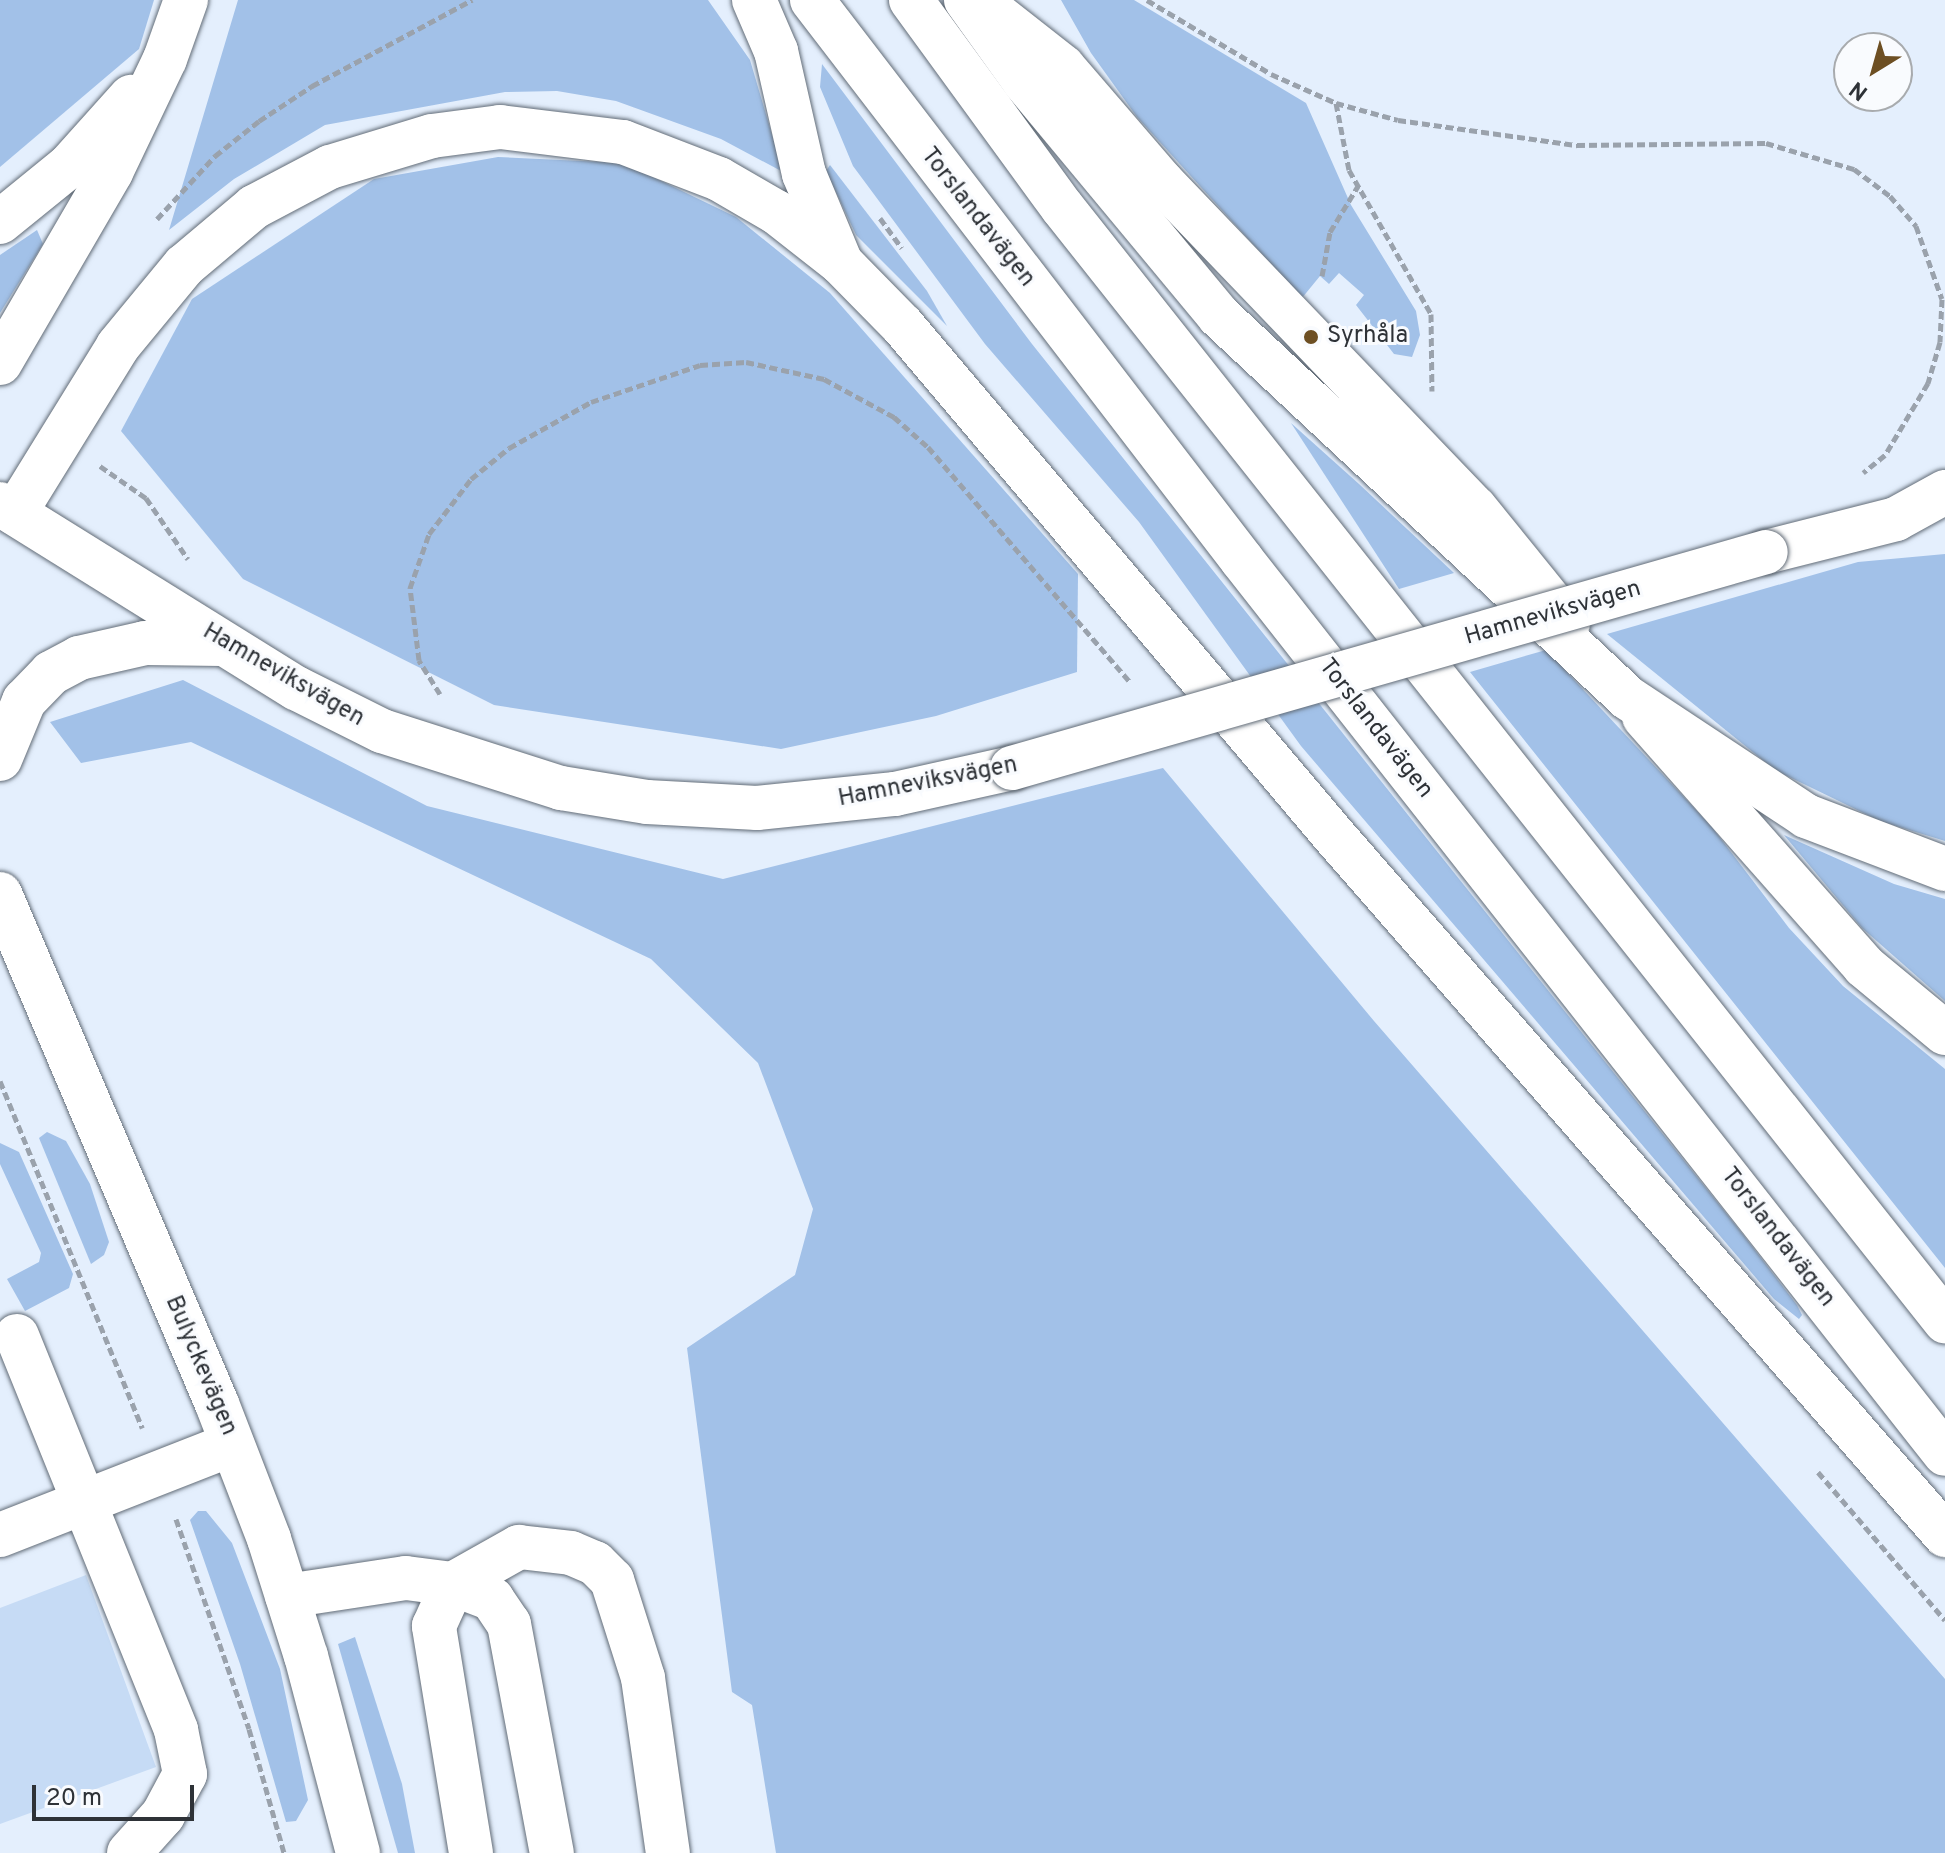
<!DOCTYPE html>
<html>
<head>
<meta charset="utf-8">
<style>
	body { margin:0 }
	#map { position:relative; width:1945px; height:1853px; overflow:hidden; background:#e4effd; font-family:Overpass,sans-serif }
	div>[style] { position:absolute }
	[style*='--x'] { left:calc(var(--x)*1px); top:calc(var(--y)*1px); width:calc(var(--w)*1px); rotate:calc(var(--a)*1deg) }
	.green>* { inset:0; background:#a2c1e8 }
	.building>* { inset:0; background:#c6dbf5 }
	.path>* { height:5px; margin-top:-2.5px; transform-origin:0; background:repeating-linear-gradient(90deg,#9aa2ac 0 8px,transparent 0 12px) }
	.roads { filter:drop-shadow(0 0 2px #626c77) drop-shadow(0 0 2px #626c77) }
	.minor>* { height:44px; margin:-22px; padding:0 22px; transform-origin:22px; border-radius:22px; background:#fff }
	.major>* { height:44px; margin:-22px; padding:0 22px; transform-origin:22px; border-radius:22px; background:#fff }
	.bridges { filter:drop-shadow(0 0 2px #626c77) drop-shadow(0 0 2px #626c77) }
	.minor-bridge>* { height:44px; margin:-22px; padding:0 22px; transform-origin:22px; border-radius:22px; background:#fff }
	.dots>* { width:22px; height:22px; translate:-50% -50%; box-sizing:border-box; border:4px solid #f9fbfe; border-radius:50% }
	span { translate:-50% -50%; white-space:nowrap; text-align:center; line-height:1.15; -webkit-text-stroke:6px #f9fbfe; paint-order:stroke }
	.street-label { font-size:24px; color:#2e3237 }
	.poi-label { font-size:24px; color:#2e3237 }
	.left { translate:0 -50%; text-align:left }
	.north { position:absolute; left:1833px; top:32px; width:80px; height:80px; box-sizing:border-box; background:#f9fbfe; border:2px solid #a8abae; border-radius:50%; rotate:217deg; font-size:22px; font-weight:700; line-height:32px; text-align:center; color:#2e3237 }
	.north::after { content:''; display:block; margin:auto; width:28px; height:36px; background:#6d4f23; clip-path:polygon(50% 0,100% 100%,50% 72%,0 100%) }
	.scale { position:absolute; left:32px; top:1785px; width:162px; height:36px; box-sizing:border-box; border:4px solid #2e3237; border-top:0; padding-left:10px; font-size:24px; line-height:28px; white-space:nowrap; color:#2e3237; -webkit-text-stroke:6px #f9fbfe; paint-order:stroke }
</style>
</head>
<body>
<div id="map">
	<div class="green">
		<i style="clip-path:polygon(0 0,154px 0,139px 49px,0 167px)"></i>
		<i style="clip-path:polygon(238px 0,708px 0,750px 60px,783px 172px,721px 139px,616px 101px,557px 91px,505px 92px,325px 125px,234px 179px,169px 230px)"></i>
		<i style="clip-path:polygon(1061px 0,1134px 0,1306px 103px,1351px 205px,1416px 311px,1420px 335px,1412px 357px,1394px 354px,1356px 305px,1364px 295px,1339px 273px,1329px 284px,1320px 276px,1302px 298px,1137px 117px,1091px 53px)"></i>
		<i style="clip-path:polygon(822px 64px,1032px 344px,1741px 1232px,1797px 1305px,1802px 1315px,1799px 1319px,1774px 1299px,1301px 746px,1139px 522px,985px 344px,853px 166px,820px 87px)"></i>
		<i style="clip-path:polygon(498px 157px,624px 163px,736px 217px,830px 293px,1078px 574px,1077px 672px,936px 716px,781px 749px,494px 705px,243px 579px,121px 431px,192px 299px,374px 179px)"></i>
		<i style="clip-path:polygon(830px 165px,927px 291px,947px 326px,856px 235px,826px 171px)"></i>
		<i style="clip-path:polygon(37px 230px,43px 244px,0 313px,0 255px)"></i>
		<i style="clip-path:polygon(1291px 423px,1359px 484px,1454px 573px,1399px 589px)"></i>
		<i style="clip-path:polygon(1945px 554px,1945px 841px,1880px 821px,1775px 770px,1607px 634px,1858px 562px)"></i>
		<i style="clip-path:polygon(1546px 650px,1711px 826px,1789px 928px,1843px 986px,1945px 1069px,1945px 1268px,1470px 672px)"></i>
		<i style="clip-path:polygon(183px 680px,427px 806px,723px 879px,1163px 768px,1374px 1021px,1945px 1679px,1945px 1853px,776px 1853px,752px 1705px,732px 1692px,687px 1348px,795px 1275px,813px 1209px,758px 1063px,651px 959px,191px 742px,81px 763px,50px 722px)"></i>
		<i style="clip-path:polygon(1784px 835px,1894px 884px,1945px 899px,1945px 1001px,1862px 928px)"></i>
		<i style="clip-path:polygon(47px 1132px,66px 1141px,90px 1184px,109px 1242px,104px 1255px,91px 1264px,39px 1138px)"></i>
		<i style="clip-path:polygon(0 1143px,19px 1152px,73px 1274px,69px 1288px,25px 1311px,7px 1279px,39px 1262px,41px 1253px,0 1164px)"></i>
		<i style="clip-path:polygon(198px 1511px,206px 1511px,232px 1543px,280px 1669px,308px 1800px,296px 1821px,286px 1822px,240px 1664px,190px 1520px)"></i>
		<i style="clip-path:polygon(355px 1637px,402px 1784px,415px 1853px,398px 1853px,338px 1644px)"></i>
	</div>
	<div class="building">
		<i style="clip-path:polygon(86px 1575px,156px 1767px,0 1824px,0 1608px)"></i>
	</div>
	<div class="path">
		<i style="--x:1147;--y:0;--w:144;--a:30.8"></i>
		<i style="--x:1271;--y:74;--w:71;--a:24"></i>
		<i style="--x:1336;--y:103;--w:64;--a:15.3"></i>
		<i style="--x:1398;--y:120;--w:181;--a:8"></i>
		<i style="--x:1577;--y:145;--w:189;--a:-0.6"></i>
		<i style="--x:1766;--y:143;--w:92;--a:16.5"></i>
		<i style="--x:1854;--y:169;--w:45;--a:36.9"></i>
		<i style="--x:1890;--y:196;--w:40;--a:49"></i>
		<i style="--x:1916;--y:226;--w:77;--a:70.4"></i>
		<i style="--x:1942;--y:299;--w:43;--a:92.7"></i>
		<i style="--x:1940;--y:342;--w:43;--a:106.3"></i>
		<i style="--x:1928;--y:383;--w:84;--a:120.8"></i>
		<i style="--x:1885;--y:455;--w:28;--a:141"></i>
		<i style="--x:1336;--y:103;--w:68;--a:79"></i>
		<i style="--x:1349;--y:170;--w:166;--a:60.3"></i>
		<i style="--x:1431;--y:314;--w:77;--a:89.3"></i>
		<i style="--x:880;--y:218;--w:37;--a:54"></i>
		<i style="--x:157;--y:219;--w:86;--a:-47.4"></i>
		<i style="--x:215;--y:156;--w:56;--a:-38.5"></i>
		<i style="--x:259;--y:121;--w:64;--a:-33.4"></i>
		<i style="--x:312;--y:86;--w:182;--a:-28.3"></i>
		<i style="--x:1322;--y:276;--w:45;--a:-79.7"></i>
		<i style="--x:1330;--y:232;--w:54;--a:-58.7"></i>
		<i style="--x:100;--y:466;--w:56;--a:34.8"></i>
		<i style="--x:146;--y:498;--w:74;--a:55.5"></i>
		<i style="--x:440;--y:694;--w:40;--a:-122"></i>
		<i style="--x:419;--y:660;--w:73;--a:-97.1"></i>
		<i style="--x:410;--y:588;--w:57;--a:-70.6"></i>
		<i style="--x:429;--y:534;--w:69;--a:-52.6"></i>
		<i style="--x:471;--y:479;--w:49;--a:-39.2"></i>
		<i style="--x:509;--y:448;--w:94;--a:-29.3"></i>
		<i style="--x:591;--y:402;--w:115;--a:-18.7"></i>
		<i style="--x:700;--y:365;--w:46;--a:-3.7"></i>
		<i style="--x:746;--y:362;--w:80;--a:12.3"></i>
		<i style="--x:824;--y:379;--w:80;--a:28.5"></i>
		<i style="--x:894;--y:417;--w:45;--a:41.4"></i>
		<i style="--x:928;--y:447;--w:311;--a:49.3"></i>
		<i style="--x:0;--y:1081;--w:375;--a:67.7"></i>
		<i style="--x:1818;--y:1472;--w:195;--a:49.4"></i>
		<i style="--x:176;--y:1519;--w:222;--a:70.8"></i>
		<i style="--x:249;--y:1729;--w:129;--a:74.2"></i>
	</div>
	<div class="roads">
		<div class="minor">
			<i style="--x:754;--y:0;--w:56;--a:66.7"></i>
			<i style="--x:776;--y:51;--w:126;--a:77.2"></i>
			<i style="--x:804;--y:174;--w:96;--a:67.4"></i>
			<i style="--x:978;--y:0;--w:108;--a:38.2"></i>
			<i style="--x:1063;--y:67;--w:152;--a:49.3"></i>
			<i style="--x:1162;--y:182;--w:452;--a:46.2"></i>
			<i style="--x:1475;--y:508;--w:148;--a:51"></i>
			<i style="--x:0;--y:504;--w:349;--a:31.9"></i>
			<i style="--x:296;--y:688;--w:96;--a:26.6"></i>
			<i style="--x:382;--y:731;--w:188;--a:17.7"></i>
			<i style="--x:561;--y:788;--w:87;--a:9.2"></i>
			<i style="--x:647;--y:802;--w:110;--a:3.1"></i>
			<i style="--x:757;--y:808;--w:139;--a:-5.8"></i>
			<i style="--x:895;--y:794;--w:120;--a:-12.5"></i>
			<i style="--x:1766;--y:552;--w:134;--a:-14.2"></i>
			<i style="--x:1896;--y:519;--w:56;--a:-28.9"></i>
			<i style="--x:1644;--y:717;--w:332;--a:48.5"></i>
			<i style="--x:1864;--y:966;--w:105;--a:39.6"></i>
			<i style="--x:0;--y:759;--w:63;--a:-67.5"></i>
			<i style="--x:24;--y:701;--w:39;--a:-46"></i>
			<i style="--x:51;--y:673;--w:32;--a:-28"></i>
			<i style="--x:79;--y:658;--w:68;--a:-12.8"></i>
			<i style="--x:145;--y:643;--w:77;--a:0.7"></i>
			<i style="--x:0;--y:894;--w:554;--a:66.95"></i>
			<i style="--x:217;--y:1404;--w:145;--a:68.9"></i>
			<i style="--x:269;--y:1539;--w:123;--a:72.5"></i>
			<i style="--x:306;--y:1656;--w:204;--a:75.2"></i>
			<i style="--x:17;--y:1336;--w:425;--a:68"></i>
			<i style="--x:176;--y:1730;--w:45;--a:78.4"></i>
			<i style="--x:185;--y:1774;--w:47;--a:118.2"></i>
			<i style="--x:163;--y:1815;--w:51;--a:131.8"></i>
			<i style="--x:0;--y:1535;--w:249;--a:-21.4"></i>
			<i style="--x:287;--y:1596;--w:120;--a:-8.6"></i>
			<i style="--x:406;--y:1578;--w:47;--a:7.3"></i>
			<i style="--x:453;--y:1584;--w:42;--a:21"></i>
			<i style="--x:492;--y:1599;--w:30;--a:56"></i>
			<i style="--x:509;--y:1624;--w:233;--a:79.4"></i>
			<i style="--x:471;--y:1853;--w:230;--a:-99.3"></i>
			<i style="--x:434;--y:1626;--w:46;--a:-65.7"></i>
			<i style="--x:453;--y:1584;--w:76;--a:-29.3"></i>
			<i style="--x:519;--y:1547;--w:52;--a:6.6"></i>
			<i style="--x:571;--y:1553;--w:26;--a:23"></i>
			<i style="--x:595;--y:1563;--w:24;--a:45"></i>
			<i style="--x:612;--y:1580;--w:103;--a:72.4"></i>
			<i style="--x:643;--y:1678;--w:177;--a:81.9"></i>
		</div>
		<div class="major">
			<i style="--x:812;--y:0;--w:706;--a:52.48"></i>
			<i style="--x:1242;--y:560;--w:1137;--a:51.82"></i>
			<i style="--x:911;--y:0;--w:256;--a:53.9"></i>
			<i style="--x:1062;--y:207;--w:1422;--a:51.6"></i>
			<i style="--x:966;--y:0;--w:100;--a:54.4"></i>
			<i style="--x:1024;--y:81;--w:305;--a:50.3"></i>
			<i style="--x:1219;--y:316;--w:560;--a:43.05"></i>
			<i style="--x:1628;--y:698;--w:214;--a:33.5"></i>
			<i style="--x:1806;--y:816;--w:149;--a:20.9"></i>
			<i style="--x:0;--y:222;--w:89;--a:-39.1"></i>
			<i style="--x:69;--y:166;--w:93;--a:-48.1"></i>
			<i style="--x:0;--y:363;--w:221;--a:-59.8"></i>
			<i style="--x:111;--y:172;--w:125;--a:-64.5"></i>
			<i style="--x:165;--y:59;--w:63;--a:-70.4"></i>
			<i style="--x:15;--y:513;--w:196;--a:-58.3"></i>
			<i style="--x:118;--y:346;--w:104;--a:-50.5"></i>
			<i style="--x:184;--y:266;--w:92;--a:-40.1"></i>
			<i style="--x:254;--y:207;--w:86;--a:-27.8"></i>
			<i style="--x:330;--y:167;--w:107;--a:-16.9"></i>
			<i style="--x:432;--y:136;--w:69;--a:-7.5"></i>
			<i style="--x:500;--y:127;--w:124;--a:7"></i>
			<i style="--x:623;--y:142;--w:103;--a:21.1"></i>
			<i style="--x:719;--y:179;--w:66;--a:30.1"></i>
			<i style="--x:776;--y:212;--w:83;--a:38.1"></i>
			<i style="--x:841;--y:263;--w:87;--a:45.5"></i>
			<i style="--x:902;--y:325;--w:672;--a:49.77"></i>
			<i style="--x:1336;--y:838;--w:926;--a:48.85"></i>
		</div>
	</div>
	<div class="bridges">
		<div class="minor-bridge">
			<i style="--x:1012;--y:768;--w:784;--a:-15.99"></i>
		</div>
	</div>
	<div class="dots">
		<i style="left:1311px;top:337px;background:#6d4f23"></i>
	</div>
	<div class="street-label">
		<span style="left:977px;top:218px;rotate:52deg">Torslandavägen</span>
		<span style="left:1553px;top:614px;rotate:-16deg">Hamneviksvägen</span>
		<span style="left:283px;top:676px;rotate:30deg">Hamneviksvägen</span>
		<span style="left:1375px;top:729px;rotate:52deg">Torslandavägen</span>
		<span style="left:928px;top:783px;rotate:-11deg">Hamneviksvägen</span>
		<span style="left:1777px;top:1238px;rotate:52deg">Torslandavägen</span>
		<span style="left:200px;top:1366px;rotate:67deg">Bulyckevägen</span>
	</div>
	<div class="poi-label">
		<span class="left" style="left:1327px;top:337px">Syrhåla</span>
	</div>
	<div class="north">N</div>
	<div class="scale">20 m</div>
</div>
</body>
</html>
